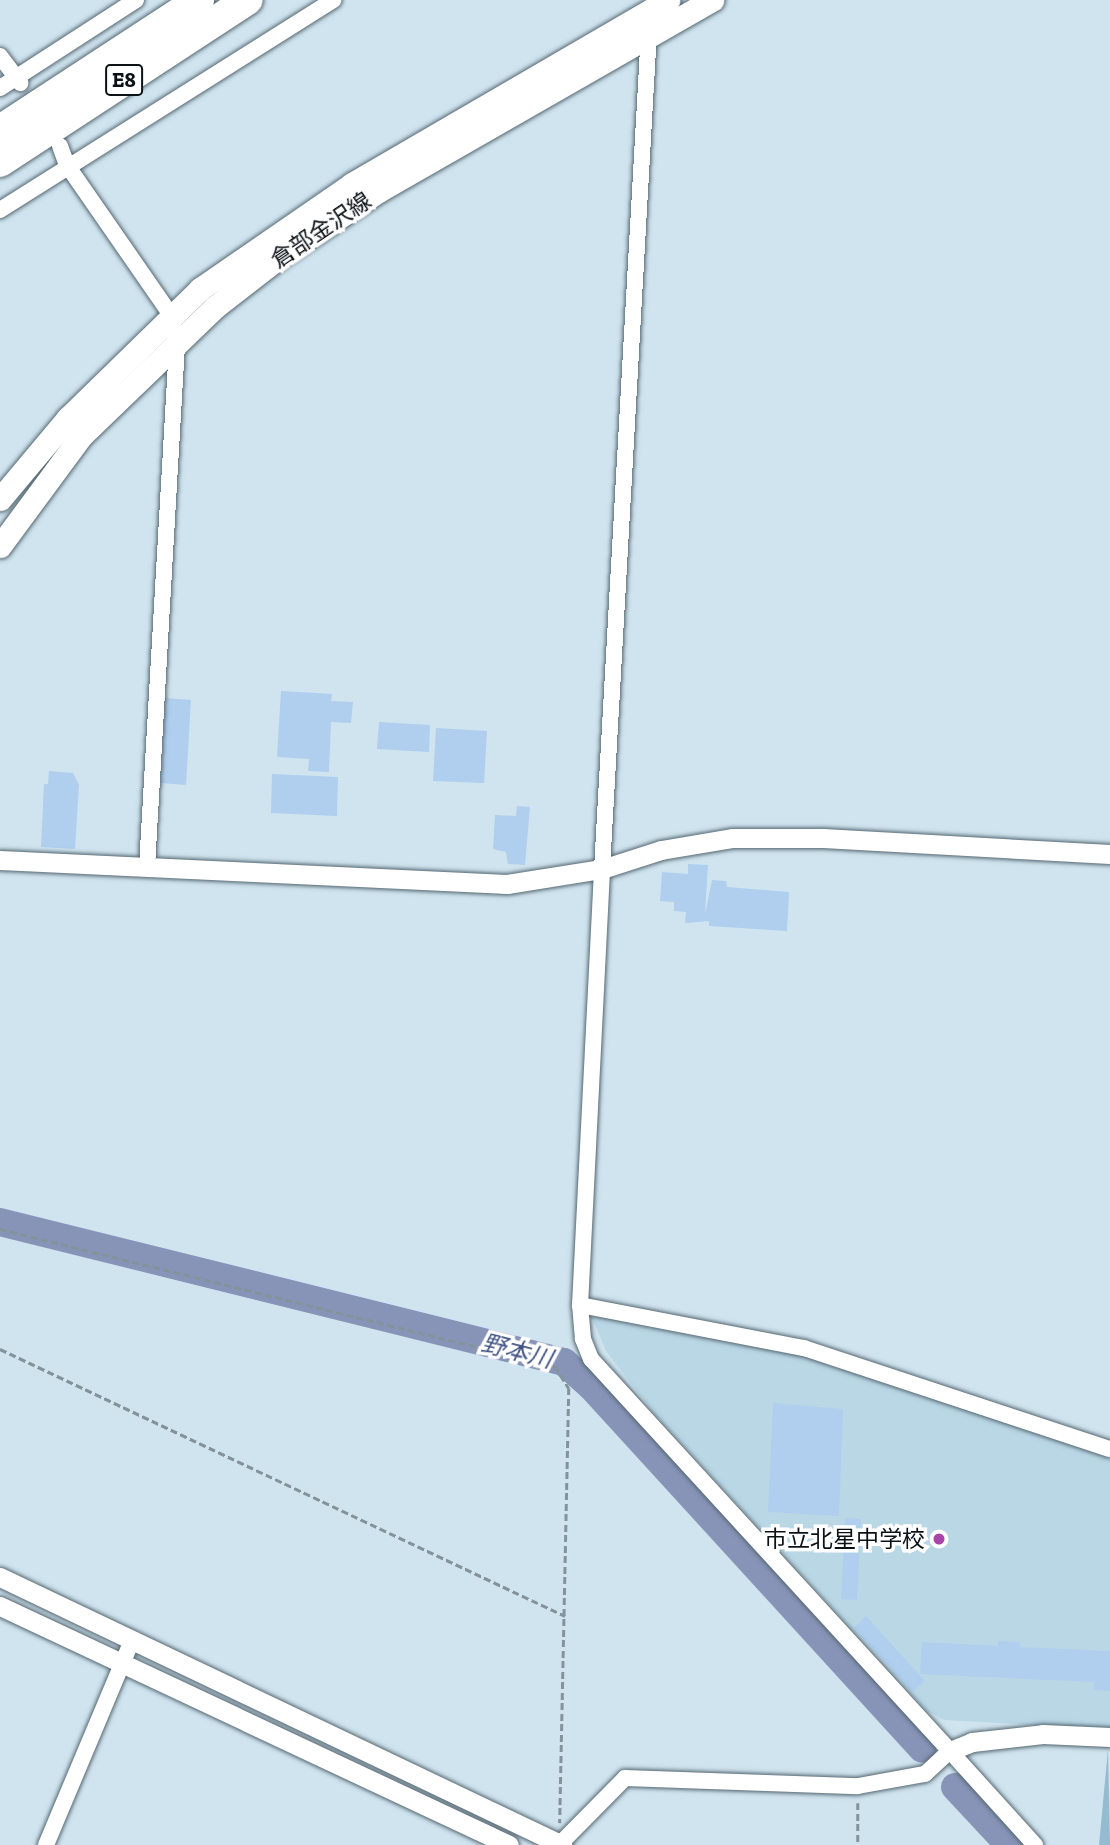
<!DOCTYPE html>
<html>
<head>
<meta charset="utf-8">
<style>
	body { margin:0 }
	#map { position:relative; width:1110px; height:1845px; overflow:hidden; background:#cfe4ef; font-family:"Zilla Slab","Noto Sans JP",serif }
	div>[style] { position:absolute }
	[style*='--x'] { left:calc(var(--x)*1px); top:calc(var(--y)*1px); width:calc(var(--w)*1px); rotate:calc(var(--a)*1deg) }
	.built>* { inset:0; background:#bad7e6 }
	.green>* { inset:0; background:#94bbd0 }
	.river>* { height:28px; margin:-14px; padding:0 14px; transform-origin:14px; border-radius:14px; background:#8794b8 }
	.building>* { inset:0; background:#b0ceee }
	.path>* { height:2.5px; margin-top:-1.25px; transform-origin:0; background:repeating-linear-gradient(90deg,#83939b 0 7px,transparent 0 10.5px) }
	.roads { filter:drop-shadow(0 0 2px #556771) drop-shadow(0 0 2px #556771) }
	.minor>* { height:16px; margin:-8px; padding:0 8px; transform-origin:8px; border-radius:8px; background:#fff }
	.tertiary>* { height:19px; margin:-9.5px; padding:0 9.5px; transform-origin:9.5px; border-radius:9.5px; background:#fff }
	.secondary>* { height:23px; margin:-11.5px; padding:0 11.5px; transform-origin:11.5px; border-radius:11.5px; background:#fff }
	.motorway>* { height:30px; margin:-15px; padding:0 15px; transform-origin:15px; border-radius:15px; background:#fff }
	.dots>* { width:19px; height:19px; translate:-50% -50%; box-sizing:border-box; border:4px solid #fff; border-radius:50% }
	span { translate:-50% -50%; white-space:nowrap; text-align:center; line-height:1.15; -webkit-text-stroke:7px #fff; paint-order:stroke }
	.shield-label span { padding:2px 5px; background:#fff; border:2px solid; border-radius:5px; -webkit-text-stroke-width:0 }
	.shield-label { font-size:21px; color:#0b1216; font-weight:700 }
	.street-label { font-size:23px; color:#0b1216 }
	.poi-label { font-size:23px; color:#0b1216 }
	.right { translate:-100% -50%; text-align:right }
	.water-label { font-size:24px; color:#415284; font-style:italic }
</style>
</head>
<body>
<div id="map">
	<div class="built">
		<i style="clip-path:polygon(596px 1314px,793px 1352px,1110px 1453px,1110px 1729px,944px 1720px,927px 1711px,653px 1412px,606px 1351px,592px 1318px)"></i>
	</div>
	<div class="green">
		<i style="clip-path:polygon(1108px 1749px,1110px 1845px,1099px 1845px)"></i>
	</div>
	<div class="river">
		<i style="--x:0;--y:1222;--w:581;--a:13.94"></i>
		<i style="--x:564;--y:1362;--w:36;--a:42"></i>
		<i style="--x:591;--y:1386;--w:491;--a:47.6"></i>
		<i style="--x:955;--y:1787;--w:79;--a:47"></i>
	</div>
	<div class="building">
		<i style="clip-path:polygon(281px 691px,332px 694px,331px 701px,353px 702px,351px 723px,331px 722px,329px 772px,308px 771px,309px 759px,277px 757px)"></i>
		<i style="clip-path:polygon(165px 698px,191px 700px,186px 785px,160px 783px)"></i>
		<i style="clip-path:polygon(379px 722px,430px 725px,429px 752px,377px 749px)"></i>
		<i style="clip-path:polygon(436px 728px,487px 731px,484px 783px,433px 781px)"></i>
		<i style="clip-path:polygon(49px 771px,73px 773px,79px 785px,75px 849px,41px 847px,44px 784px,48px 784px)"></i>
		<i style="clip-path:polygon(272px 774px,338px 777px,337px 816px,271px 813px)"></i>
		<i style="clip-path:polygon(517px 806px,530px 807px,525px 865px,508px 864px,506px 852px,493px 849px,495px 815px,516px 816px)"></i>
		<i style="clip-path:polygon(688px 864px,708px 865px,705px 914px,712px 880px,726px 881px,727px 887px,789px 892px,787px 931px,709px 926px,709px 921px,685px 923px,686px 912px,674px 911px,674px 902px,660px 901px,662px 872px,688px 874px)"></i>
		<i style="clip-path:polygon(773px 1403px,843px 1409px,839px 1516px,768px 1512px)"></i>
		<i style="clip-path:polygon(845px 1518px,861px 1519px,857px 1600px,841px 1599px)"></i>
		<i style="clip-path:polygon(866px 1616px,925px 1681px,912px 1692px,854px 1628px)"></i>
		<i style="clip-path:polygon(998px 1641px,1020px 1642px,1020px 1647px,1110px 1651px,1110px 1691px,1094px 1690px,1094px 1682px,920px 1674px,922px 1642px,998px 1646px)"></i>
	</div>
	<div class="path">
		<i style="--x:0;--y:1229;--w:572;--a:13.87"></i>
		<i style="--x:555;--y:1366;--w:26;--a:58"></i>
		<i style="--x:569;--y:1388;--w:435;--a:91.2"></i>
		<i style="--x:0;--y:1349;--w:625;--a:25.29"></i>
		<i style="--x:858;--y:1803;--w:42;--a:90"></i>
	</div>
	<div class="roads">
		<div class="minor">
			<i style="--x:0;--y:56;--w:34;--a:53"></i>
			<i style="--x:0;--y:88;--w:162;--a:-32.9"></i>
			<i style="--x:60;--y:146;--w:20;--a:70"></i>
			<i style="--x:67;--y:165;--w:181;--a:55.3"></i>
			<i style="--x:170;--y:314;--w:32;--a:77"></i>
			<i style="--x:177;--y:345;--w:523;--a:93.29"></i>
			<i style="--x:0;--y:210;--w:394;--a:-32.2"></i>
			<i style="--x:580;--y:1305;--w:228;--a:10.9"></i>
			<i style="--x:804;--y:1348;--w:322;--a:18.3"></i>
			<i style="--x:950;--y:1751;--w:127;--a:47.9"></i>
			<i style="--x:46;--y:1845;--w:222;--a:-67.2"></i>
			<i style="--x:559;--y:1845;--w:94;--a:-45.4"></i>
			<i style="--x:625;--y:1778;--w:233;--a:2"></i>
			<i style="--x:858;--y:1786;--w:68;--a:-10.2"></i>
			<i style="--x:925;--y:1774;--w:34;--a:-43"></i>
			<i style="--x:950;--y:1751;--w:532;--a:-132.48"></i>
			<i style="--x:591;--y:1359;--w:22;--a:-112"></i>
			<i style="--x:583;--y:1339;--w:34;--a:-95"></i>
			<i style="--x:580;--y:1305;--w:437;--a:-87.1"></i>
			<i style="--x:602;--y:869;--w:840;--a:-86.79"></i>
		</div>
		<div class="tertiary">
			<i style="--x:0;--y:860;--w:508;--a:2.71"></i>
			<i style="--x:507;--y:884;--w:96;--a:-9"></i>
			<i style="--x:602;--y:869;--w:62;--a:-17.9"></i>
			<i style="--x:661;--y:850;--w:73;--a:-9.5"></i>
			<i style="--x:733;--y:838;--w:90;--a:0"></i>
			<i style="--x:823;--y:838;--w:287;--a:3.2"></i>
			<i style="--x:0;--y:1577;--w:623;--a:25.49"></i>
			<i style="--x:0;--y:1606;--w:562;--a:25.15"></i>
			<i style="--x:950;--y:1751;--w:24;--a:-22"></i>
			<i style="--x:972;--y:1742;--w:71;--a:-6.4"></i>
			<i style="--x:1043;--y:1734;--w:67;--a:2.6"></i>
		</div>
		<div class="secondary">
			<i style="--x:0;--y:499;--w:106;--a:-50"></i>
			<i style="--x:68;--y:418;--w:185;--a:-44.3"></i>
			<i style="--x:200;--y:289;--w:185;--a:-34.6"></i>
			<i style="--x:352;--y:184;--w:366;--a:-30.2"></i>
			<i style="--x:0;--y:546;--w:137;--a:-53.6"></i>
			<i style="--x:81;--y:436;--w:186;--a:-43.9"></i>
			<i style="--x:215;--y:307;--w:80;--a:-37.9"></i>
			<i style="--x:278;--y:258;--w:123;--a:-33.7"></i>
			<i style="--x:380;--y:190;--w:383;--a:-29.8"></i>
		</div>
		<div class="motorway">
			<i style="--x:0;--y:130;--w:238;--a:-33.2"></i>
			<i style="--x:0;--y:162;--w:296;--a:-33.2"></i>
		</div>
	</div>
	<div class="dots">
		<i style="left:939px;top:1539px;background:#a945aa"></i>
	</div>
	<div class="shield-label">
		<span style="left:124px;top:80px">E8</span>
	</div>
	<div class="street-label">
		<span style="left:321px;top:230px;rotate:-34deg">倉部金沢線</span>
	</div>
	<div class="poi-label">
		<span class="right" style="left:925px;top:1539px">市立北星中学校</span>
	</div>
	<div class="water-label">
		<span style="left:517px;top:1351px;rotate:14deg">野本川</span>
	</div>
</div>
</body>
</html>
